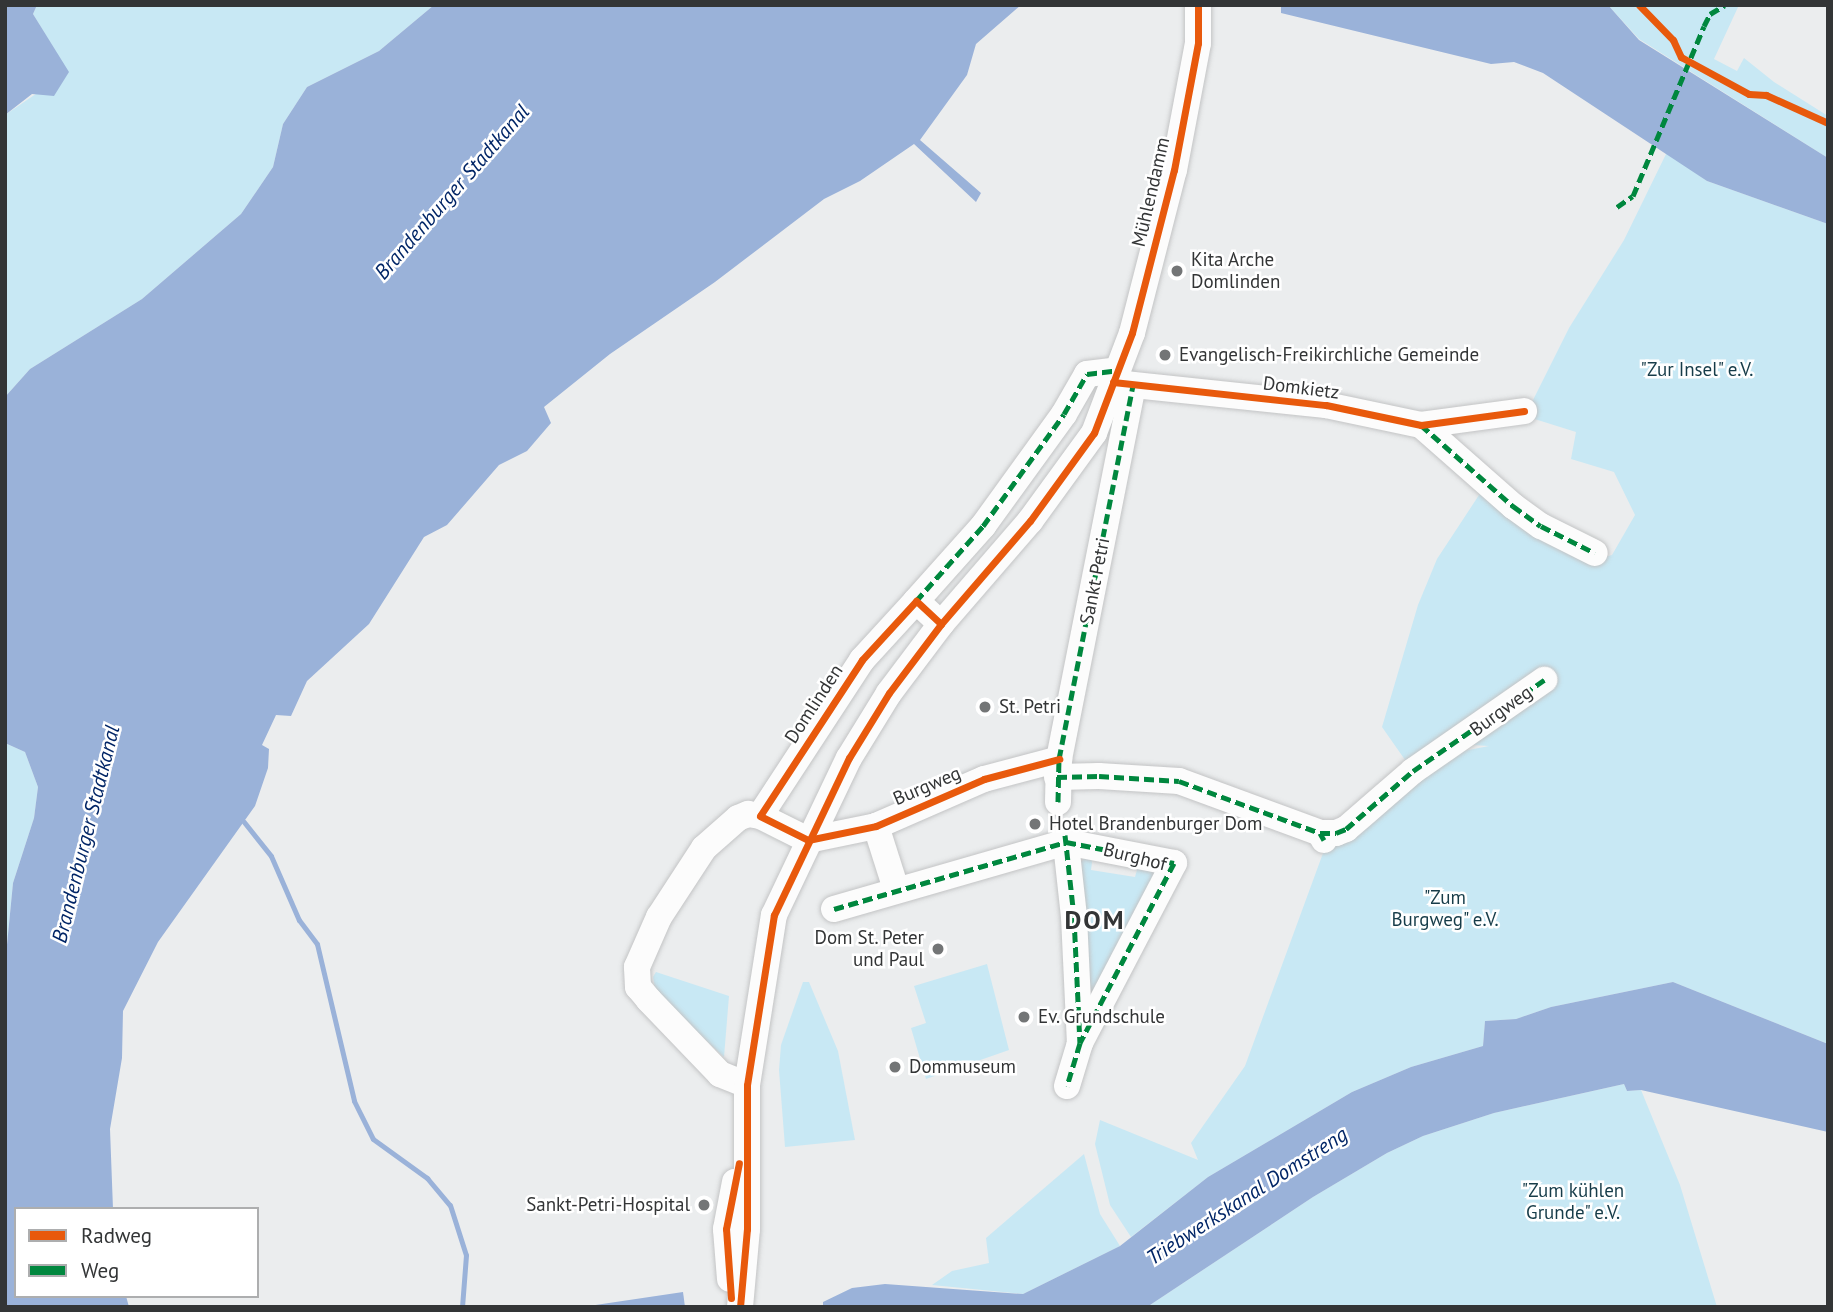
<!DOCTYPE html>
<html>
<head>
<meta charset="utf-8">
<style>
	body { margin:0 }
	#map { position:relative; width:1833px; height:1312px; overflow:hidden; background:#ebedee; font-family:"PT Sans",sans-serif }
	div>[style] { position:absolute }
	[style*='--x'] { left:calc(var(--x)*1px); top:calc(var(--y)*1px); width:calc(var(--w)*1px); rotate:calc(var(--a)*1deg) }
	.green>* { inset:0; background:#c8e8f4 }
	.water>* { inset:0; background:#9ab2d9 }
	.stream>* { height:5px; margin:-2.5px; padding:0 2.5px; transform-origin:2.5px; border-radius:2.5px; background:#9ab2d9 }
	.roads { filter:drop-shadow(0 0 2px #c3c4c5) drop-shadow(0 0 2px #c3c4c5) }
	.minor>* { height:26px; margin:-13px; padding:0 13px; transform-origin:13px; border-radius:13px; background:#fcfcfc }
	.quiet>* { height:5px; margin-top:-2.5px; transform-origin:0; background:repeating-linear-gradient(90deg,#00873e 0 10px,transparent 0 15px) }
	.cycleway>* { height:7px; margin:-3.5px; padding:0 3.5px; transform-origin:3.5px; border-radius:3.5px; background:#e8590c }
	.dots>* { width:19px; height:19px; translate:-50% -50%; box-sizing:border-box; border:4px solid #fff; border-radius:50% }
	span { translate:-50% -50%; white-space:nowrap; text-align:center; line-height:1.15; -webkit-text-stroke:5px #fff; paint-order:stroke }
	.street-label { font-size:19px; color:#333536 }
	.poi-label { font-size:19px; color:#333536 }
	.left { translate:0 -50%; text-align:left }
	.right { translate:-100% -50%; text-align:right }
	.park-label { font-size:19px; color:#163c49 }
	.water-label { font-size:21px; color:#012566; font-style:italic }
	.district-label { font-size:26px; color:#333536; font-weight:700; letter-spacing:2px }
	.frame { position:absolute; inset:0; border:7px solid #333536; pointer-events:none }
	.legend { position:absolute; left:14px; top:1207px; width:245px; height:91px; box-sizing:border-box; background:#fff; border:2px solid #adaeaf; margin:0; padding:9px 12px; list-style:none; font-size:21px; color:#333536 }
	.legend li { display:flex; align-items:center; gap:14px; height:35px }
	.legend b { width:35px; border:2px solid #adaeaf }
</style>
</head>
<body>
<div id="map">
	<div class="green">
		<i style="clip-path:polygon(37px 5px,434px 5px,379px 51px,307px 87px,283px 124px,273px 167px,241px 214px,142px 299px,30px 369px,5px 397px,5px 115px,68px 72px,33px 14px)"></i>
		<i style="clip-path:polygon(1608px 5px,1739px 5px,1714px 59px,1737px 71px,1744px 58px,1774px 82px,1828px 116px,1828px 158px,1639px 39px)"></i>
		<i style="clip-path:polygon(1667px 152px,1707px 181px,1828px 224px,1828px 1044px,1673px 982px,1551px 1007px,1516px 1019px,1485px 1021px,1483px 1046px,1411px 1067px,1352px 1092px,1208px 1177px,1131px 1237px,1110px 1205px,1095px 1144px,1100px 1120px,1198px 1160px,1191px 1143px,1245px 1066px,1326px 845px,1448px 754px,1489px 746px,1443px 743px,1410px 767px,1382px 727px,1418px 605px,1437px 559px,1481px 492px,1590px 561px,1612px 555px,1635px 515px,1614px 472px,1571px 459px,1576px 432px,1525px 416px,1569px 328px,1624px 240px)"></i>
		<i style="clip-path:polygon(5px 743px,25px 752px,38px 787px,34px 818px,13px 883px,5px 964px)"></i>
		<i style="clip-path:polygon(1093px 854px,1091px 870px,1135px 877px,1139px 863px,1162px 868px,1088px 1000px,1081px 862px,1087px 855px)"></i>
		<i style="clip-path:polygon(987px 964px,1009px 1050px,926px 1079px,911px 1028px,926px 1023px,914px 986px)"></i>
		<i style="clip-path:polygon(656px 972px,729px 996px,724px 1057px,656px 994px,653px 977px)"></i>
		<i style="clip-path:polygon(803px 982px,809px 982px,838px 1051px,855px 1140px,785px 1147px,779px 1070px,781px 1045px)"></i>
		<i style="clip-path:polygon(1624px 1084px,1627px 1091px,1641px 1090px,1680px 1185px,1717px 1307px,1147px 1307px,1313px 1197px,1387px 1153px,1423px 1136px,1494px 1113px)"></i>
		<i style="clip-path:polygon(1084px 1154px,1100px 1214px,1120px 1246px,1023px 1294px,932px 1285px,952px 1271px,989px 1263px,986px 1238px)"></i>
	</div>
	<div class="water">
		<i style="clip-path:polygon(5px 5px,37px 5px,33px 14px,69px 72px,54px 96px,32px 94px,5px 115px)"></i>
		<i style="clip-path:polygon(434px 5px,1021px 5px,976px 44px,967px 75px,920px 140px,981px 193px,976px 202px,914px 144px,860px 181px,824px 199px,715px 282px,610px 354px,544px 407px,551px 423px,527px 451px,499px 465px,447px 525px,424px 537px,369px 624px,307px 681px,291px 716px,276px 715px,262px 745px,269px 749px,268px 768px,255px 806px,158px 942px,123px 1011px,122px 1058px,110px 1129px,113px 1209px,16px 1209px,16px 1296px,126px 1296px,129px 1307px,5px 1307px,5px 965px,13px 883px,34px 818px,38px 787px,25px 752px,5px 743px,5px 397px,30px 369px,142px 299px,241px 214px,273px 167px,283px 124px,307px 87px,379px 51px)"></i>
		<i style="clip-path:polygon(1281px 5px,1608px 5px,1639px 40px,1828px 158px,1828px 224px,1707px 181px,1543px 73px,1514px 62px,1491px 64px,1281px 13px)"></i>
		<i style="clip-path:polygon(1673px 982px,1828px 1044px,1828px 1132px,1641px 1090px,1627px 1091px,1624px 1084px,1494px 1113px,1423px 1136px,1387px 1153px,1313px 1197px,1147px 1307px,823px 1307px,823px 1302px,852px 1288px,885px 1284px,1023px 1294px,1120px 1246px,1208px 1177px,1352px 1092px,1411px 1067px,1483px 1046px,1485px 1021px,1516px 1019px,1551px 1007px)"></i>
		<i style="clip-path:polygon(683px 1292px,685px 1307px,582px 1307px)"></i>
	</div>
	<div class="stream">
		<i style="--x:244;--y:822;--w:43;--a:51.5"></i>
		<i style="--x:271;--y:856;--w:70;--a:66.4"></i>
		<i style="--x:299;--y:920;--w:30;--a:53"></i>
		<i style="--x:317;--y:944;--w:161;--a:76.7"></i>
		<i style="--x:354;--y:1101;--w:42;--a:63.4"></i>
		<i style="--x:373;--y:1139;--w:67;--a:35.8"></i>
		<i style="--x:427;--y:1178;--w:35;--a:50"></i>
		<i style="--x:450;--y:1205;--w:52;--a:72.3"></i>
		<i style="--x:466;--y:1255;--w:52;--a:94.4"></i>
	</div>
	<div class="roads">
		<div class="minor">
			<i style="--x:1115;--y:383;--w:212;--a:6"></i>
			<i style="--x:1326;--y:405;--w:97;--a:11.9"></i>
			<i style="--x:1421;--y:425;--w:104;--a:-7.7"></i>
			<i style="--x:1421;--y:425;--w:123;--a:41.4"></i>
			<i style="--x:1513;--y:506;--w:34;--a:36"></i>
			<i style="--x:1541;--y:526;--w:60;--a:26.6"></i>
			<i style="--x:916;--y:601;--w:101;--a:-48.2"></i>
			<i style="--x:983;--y:526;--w:138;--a:-54.1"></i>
			<i style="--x:1064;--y:414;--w:46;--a:-60.1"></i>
			<i style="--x:1087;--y:374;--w:31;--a:-7"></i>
			<i style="--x:941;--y:624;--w:34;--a:-137"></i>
			<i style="--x:916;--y:601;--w:80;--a:132.5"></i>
			<i style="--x:862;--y:660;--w:186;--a:123.2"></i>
			<i style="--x:760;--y:816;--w:54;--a:26.6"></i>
			<i style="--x:808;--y:840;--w:69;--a:-11.6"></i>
			<i style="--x:876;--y:826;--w:118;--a:-23.5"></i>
			<i style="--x:984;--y:779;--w:78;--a:-14.9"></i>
			<i style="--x:1057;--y:777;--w:42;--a:-1.4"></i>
			<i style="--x:1099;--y:776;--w:80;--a:3.6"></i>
			<i style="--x:1179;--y:781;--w:150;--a:20.2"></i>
			<i style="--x:1320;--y:833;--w:8;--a:60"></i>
			<i style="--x:1058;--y:802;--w:43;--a:-88.7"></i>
			<i style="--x:1059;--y:759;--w:381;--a:-78.8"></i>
			<i style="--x:876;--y:826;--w:66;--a:72.4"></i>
			<i style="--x:1320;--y:833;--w:16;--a:0"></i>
			<i style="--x:1336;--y:833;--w:11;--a:-22"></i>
			<i style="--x:1346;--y:829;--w:89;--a:-40.9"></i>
			<i style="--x:1413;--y:771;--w:160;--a:-34.8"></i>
			<i style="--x:1065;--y:835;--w:82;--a:83.7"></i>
			<i style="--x:1074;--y:917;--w:126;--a:87.3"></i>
			<i style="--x:1080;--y:1043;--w:45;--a:106.8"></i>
			<i style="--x:834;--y:909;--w:241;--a:-16.1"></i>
			<i style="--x:1066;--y:842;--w:110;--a:11"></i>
			<i style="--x:1174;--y:863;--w:203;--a:117.6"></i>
			<i style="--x:747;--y:1085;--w:29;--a:-158"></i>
			<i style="--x:720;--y:1074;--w:103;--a:-133.8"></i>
			<i style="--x:649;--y:1000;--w:17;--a:-130"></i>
			<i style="--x:638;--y:987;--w:20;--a:-93"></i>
			<i style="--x:637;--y:967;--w:55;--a:-66.3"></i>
			<i style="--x:659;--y:917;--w:82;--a:-56.9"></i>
			<i style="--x:704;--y:848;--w:45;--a:-41.4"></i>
			<i style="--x:738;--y:818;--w:11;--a:-22"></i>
			<i style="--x:748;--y:814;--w:12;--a:9"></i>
			<i style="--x:730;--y:1279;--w:50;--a:-94.6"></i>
			<i style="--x:726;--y:1229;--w:48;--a:-79.2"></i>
			<i style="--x:740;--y:1307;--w:78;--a:-84.9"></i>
			<i style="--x:747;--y:1229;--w:144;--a:-90"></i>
			<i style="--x:747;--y:1085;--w:172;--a:-81"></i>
			<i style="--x:774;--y:915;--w:174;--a:-64.5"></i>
			<i style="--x:849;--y:758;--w:76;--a:-58.4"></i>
			<i style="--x:889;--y:693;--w:86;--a:-53"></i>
			<i style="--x:941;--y:624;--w:136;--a:-49.2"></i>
			<i style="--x:1030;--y:521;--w:109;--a:-54"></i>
			<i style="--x:1094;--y:433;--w:107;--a:-69.2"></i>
			<i style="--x:1132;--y:333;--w:168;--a:-75.6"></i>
			<i style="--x:1174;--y:170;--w:129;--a:-79.3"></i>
			<i style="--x:1198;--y:43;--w:38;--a:-90"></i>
		</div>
	</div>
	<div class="quiet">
		<i style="--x:1617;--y:207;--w:19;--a:-35"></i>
		<i style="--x:1633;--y:196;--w:184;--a:-67.3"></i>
		<i style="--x:1704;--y:26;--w:13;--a:-63"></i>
		<i style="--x:1710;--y:14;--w:17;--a:-31"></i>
		<i style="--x:1421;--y:425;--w:123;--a:41.4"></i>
		<i style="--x:1513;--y:506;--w:34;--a:36"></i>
		<i style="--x:1541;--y:526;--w:60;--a:26.6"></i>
		<i style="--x:916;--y:601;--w:101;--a:-48.2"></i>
		<i style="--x:983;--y:526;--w:138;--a:-54.1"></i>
		<i style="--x:1064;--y:414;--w:46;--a:-60.1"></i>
		<i style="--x:1087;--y:374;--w:31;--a:-7"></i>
		<i style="--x:1057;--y:777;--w:42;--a:-1.4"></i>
		<i style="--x:1099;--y:776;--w:80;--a:3.6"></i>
		<i style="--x:1179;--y:781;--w:150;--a:20.2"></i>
		<i style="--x:1320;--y:833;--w:8;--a:60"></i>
		<i style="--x:1058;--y:802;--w:43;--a:-88.7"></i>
		<i style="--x:1059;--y:759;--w:381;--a:-78.8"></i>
		<i style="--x:1320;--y:833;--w:16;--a:0"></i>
		<i style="--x:1336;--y:833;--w:11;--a:-22"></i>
		<i style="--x:1346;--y:829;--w:89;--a:-40.9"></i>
		<i style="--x:1413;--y:771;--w:160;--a:-34.8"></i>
		<i style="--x:1065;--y:835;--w:82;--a:83.7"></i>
		<i style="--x:1074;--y:917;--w:126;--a:87.3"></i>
		<i style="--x:1080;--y:1043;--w:45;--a:106.8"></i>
		<i style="--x:834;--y:909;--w:241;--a:-16.1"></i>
		<i style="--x:1066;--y:842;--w:110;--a:11"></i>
		<i style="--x:1174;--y:863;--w:203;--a:117.6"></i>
	</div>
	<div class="cycleway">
		<i style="--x:1639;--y:5;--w:49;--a:45.8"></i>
		<i style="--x:1673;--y:40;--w:19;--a:65"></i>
		<i style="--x:1681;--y:57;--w:77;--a:28.6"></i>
		<i style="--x:1749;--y:94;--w:17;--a:3"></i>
		<i style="--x:1766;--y:95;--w:68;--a:24.3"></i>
		<i style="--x:1113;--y:382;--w:214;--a:6.2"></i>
		<i style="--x:1326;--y:405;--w:97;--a:11.9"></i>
		<i style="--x:1421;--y:425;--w:104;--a:-7.7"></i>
		<i style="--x:941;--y:624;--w:34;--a:-137"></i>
		<i style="--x:916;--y:601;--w:80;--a:132.5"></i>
		<i style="--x:862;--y:660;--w:186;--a:123.2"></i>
		<i style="--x:760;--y:816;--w:54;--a:26.6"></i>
		<i style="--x:808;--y:840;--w:69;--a:-11.6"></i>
		<i style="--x:876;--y:826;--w:118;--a:-23.5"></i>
		<i style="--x:984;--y:779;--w:78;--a:-14.9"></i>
		<i style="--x:731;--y:1298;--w:69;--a:-94.1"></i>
		<i style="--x:726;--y:1229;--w:67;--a:-78.9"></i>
		<i style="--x:740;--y:1307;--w:78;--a:-84.9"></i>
		<i style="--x:747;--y:1229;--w:144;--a:-90"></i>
		<i style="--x:747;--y:1085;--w:172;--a:-81"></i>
		<i style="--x:774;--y:915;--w:174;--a:-64.5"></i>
		<i style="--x:849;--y:758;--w:76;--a:-58.4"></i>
		<i style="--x:889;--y:693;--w:86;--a:-53"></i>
		<i style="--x:941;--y:624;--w:136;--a:-49.2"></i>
		<i style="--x:1030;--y:521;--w:109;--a:-54"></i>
		<i style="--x:1094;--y:433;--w:107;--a:-69.2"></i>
		<i style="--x:1132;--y:333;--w:168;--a:-75.6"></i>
		<i style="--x:1174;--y:170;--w:129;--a:-79.3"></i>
		<i style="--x:1198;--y:43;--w:38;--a:-90"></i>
	</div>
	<div class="dots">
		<i style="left:1177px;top:271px;background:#737576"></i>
		<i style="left:1165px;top:355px;background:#737576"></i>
		<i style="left:985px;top:707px;background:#737576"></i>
		<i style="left:1035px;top:824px;background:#737576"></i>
		<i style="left:938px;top:949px;background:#737576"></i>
		<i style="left:1024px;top:1017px;background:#737576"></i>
		<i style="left:895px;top:1067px;background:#737576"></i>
		<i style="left:704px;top:1205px;background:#737576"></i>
	</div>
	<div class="street-label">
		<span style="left:1151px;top:192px;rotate:-77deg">Mühlendamm</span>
		<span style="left:1301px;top:388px;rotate:7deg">Domkietz</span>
		<span style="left:1095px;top:581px;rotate:-79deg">Sankt Petri</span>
		<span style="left:814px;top:704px;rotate:-57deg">Domlinden</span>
		<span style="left:1501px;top:711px;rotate:-36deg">Burgweg</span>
		<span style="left:927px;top:786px;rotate:-23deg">Burgweg</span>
		<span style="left:1135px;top:857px;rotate:14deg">Burghof</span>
	</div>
	<div class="poi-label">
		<span class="left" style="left:1191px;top:271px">Kita Arche<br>Domlinden</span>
		<span class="left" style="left:1179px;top:355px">Evangelisch-Freikirchliche Gemeinde</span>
		<span class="left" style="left:999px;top:707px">St. Petri</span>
		<span class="left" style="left:1049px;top:824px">Hotel Brandenburger Dom</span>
		<span class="right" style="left:924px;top:949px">Dom St. Peter<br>und Paul</span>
		<span class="left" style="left:1038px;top:1017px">Ev. Grundschule</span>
		<span class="left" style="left:909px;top:1067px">Dommuseum</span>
		<span class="right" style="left:690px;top:1205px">Sankt-Petri-Hospital</span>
	</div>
	<div class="park-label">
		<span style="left:1697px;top:370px">"Zur Insel" e.V.</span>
		<span style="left:1445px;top:909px">"Zum<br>Burgweg" e.V.</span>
		<span style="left:1573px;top:1202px">"Zum kühlen<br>Grunde" e.V.</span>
	</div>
	<div class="water-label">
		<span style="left:452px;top:192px;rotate:-49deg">Brandenburger Stadtkanal</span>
		<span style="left:86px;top:834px;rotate:-76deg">Brandenburger Stadtkanal</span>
		<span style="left:1247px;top:1196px;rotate:-33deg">Triebwerkskanal Domstreng</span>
	</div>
	<div class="district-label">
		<span style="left:1095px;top:920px">DOM</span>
	</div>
	<div class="frame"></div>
	<ul class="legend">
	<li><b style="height:9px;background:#e8590c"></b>Radweg</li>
	<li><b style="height:9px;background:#00873e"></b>Weg</li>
	</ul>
</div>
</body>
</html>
